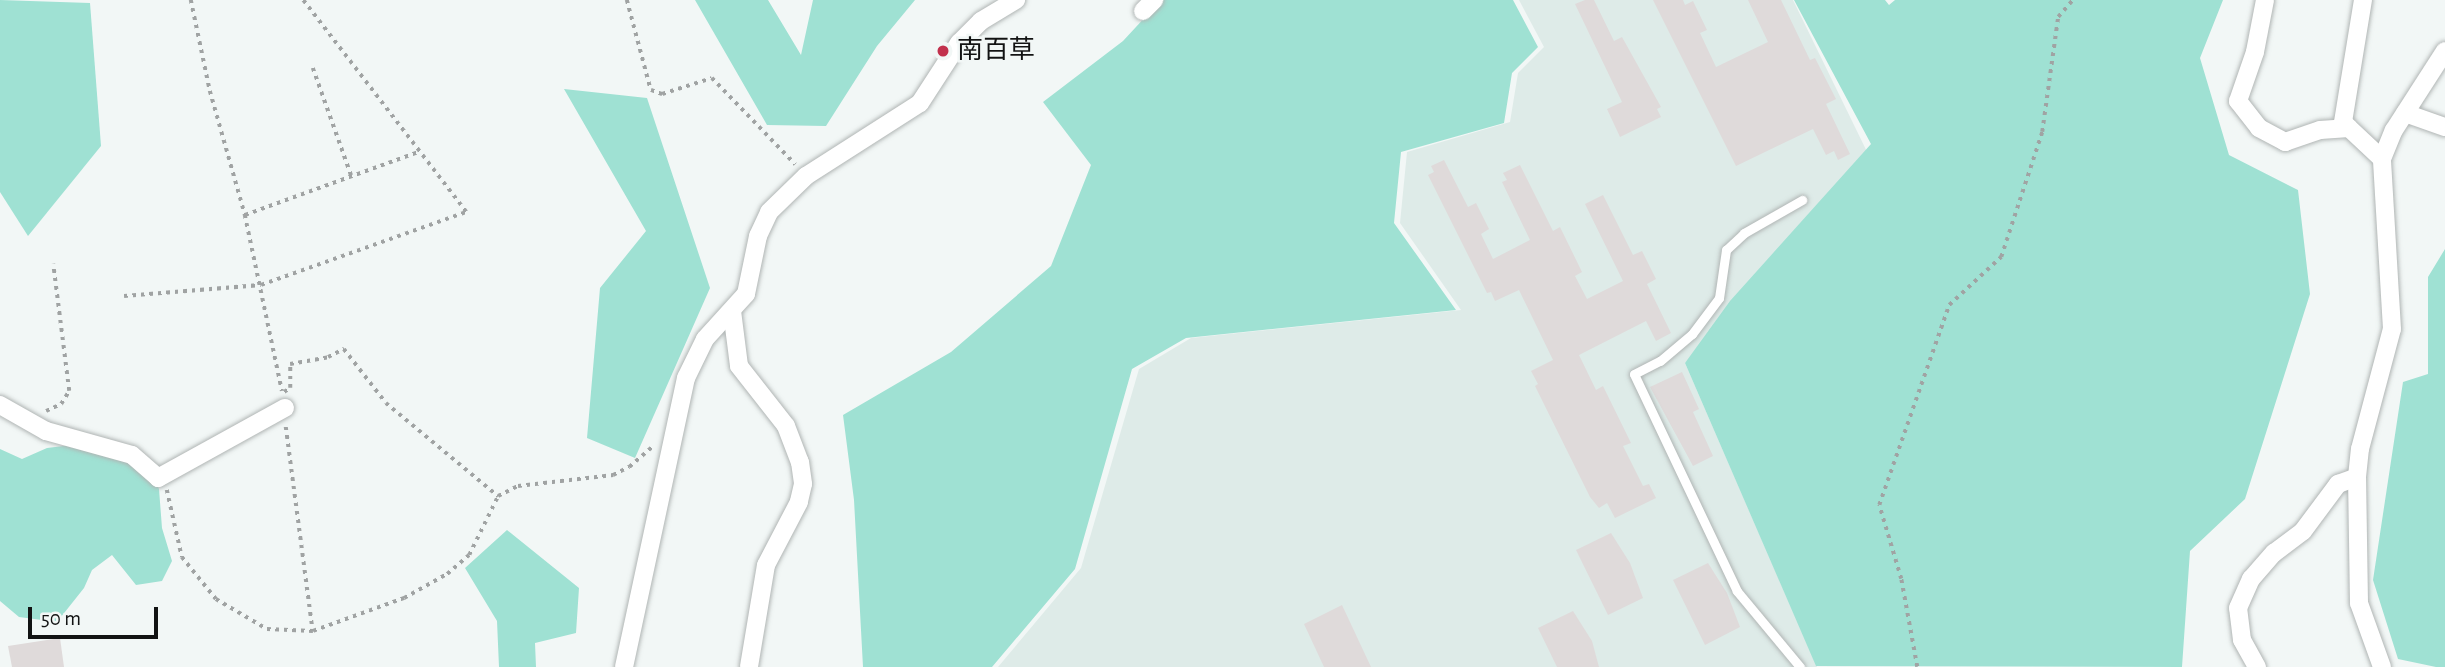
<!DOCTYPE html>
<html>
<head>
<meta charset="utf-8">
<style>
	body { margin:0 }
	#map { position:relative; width:2445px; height:667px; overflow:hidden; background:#f2f7f6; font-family:"Alegreya Sans","Noto Sans JP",sans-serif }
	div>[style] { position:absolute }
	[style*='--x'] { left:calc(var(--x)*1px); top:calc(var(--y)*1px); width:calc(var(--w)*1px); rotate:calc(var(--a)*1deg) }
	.built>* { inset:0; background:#deebe8 }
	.green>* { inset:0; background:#9fe1d3 }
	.building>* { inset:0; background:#dfdada }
	.path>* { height:3.5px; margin-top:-1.75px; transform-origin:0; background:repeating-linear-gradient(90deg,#a0a3a3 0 3.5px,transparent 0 8.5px) }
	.roads { filter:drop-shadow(0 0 2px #b0b5b4) drop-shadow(0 0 2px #b0b5b4) }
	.service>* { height:9px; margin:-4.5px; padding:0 4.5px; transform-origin:4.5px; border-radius:4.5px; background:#fff }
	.minor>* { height:18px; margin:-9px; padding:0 9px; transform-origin:9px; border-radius:9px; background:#fff }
	.dots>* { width:19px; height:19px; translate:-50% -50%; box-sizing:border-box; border:4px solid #f2f7f6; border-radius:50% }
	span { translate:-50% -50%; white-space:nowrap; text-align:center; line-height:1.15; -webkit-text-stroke:5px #f2f7f6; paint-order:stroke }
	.poi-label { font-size:26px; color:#121313 }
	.left { translate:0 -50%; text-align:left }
	.scale { position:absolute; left:28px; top:607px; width:130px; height:32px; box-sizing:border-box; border:4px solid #121313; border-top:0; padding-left:9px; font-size:21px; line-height:24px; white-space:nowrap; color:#121313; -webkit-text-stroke:5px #f2f7f6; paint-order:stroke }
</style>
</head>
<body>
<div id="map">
	<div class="built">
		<i style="clip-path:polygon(1519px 0,1793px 0,1873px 164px,1685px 363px,1817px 667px,998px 667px,1081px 568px,1139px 369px,1191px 338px,1461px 310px,1400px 223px,1407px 152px,1510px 122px,1518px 73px,1544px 47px)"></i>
	</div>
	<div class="green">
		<i style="clip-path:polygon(0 0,90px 3px,101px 146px,28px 236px,0 192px)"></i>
		<i style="clip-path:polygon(695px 0,768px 0,801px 55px,813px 0,915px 0,877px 46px,826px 126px,767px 125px)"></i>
		<i style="clip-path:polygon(1161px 0,1513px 0,1538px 47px,1512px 73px,1504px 123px,1401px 152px,1394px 223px,1456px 310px,1186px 338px,1132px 369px,1075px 569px,992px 667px,863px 667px,854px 500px,843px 415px,951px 352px,1051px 266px,1091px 165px,1043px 102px,1123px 41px)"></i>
		<i style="clip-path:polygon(1794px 0,1885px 0,1889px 5px,1895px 0,2223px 0,2200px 58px,2229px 155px,2298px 190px,2310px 294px,2245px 499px,2190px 551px,2182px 667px,1816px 666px,1685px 363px,1730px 301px,1871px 144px)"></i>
		<i style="clip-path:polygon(564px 89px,647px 98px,710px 288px,635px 458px,587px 438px,600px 288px,646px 231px)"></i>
		<i style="clip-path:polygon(2445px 249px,2445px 667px,2436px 667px,2398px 659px,2373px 580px,2403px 382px,2428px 374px,2428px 277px)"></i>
		<i style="clip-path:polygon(80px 444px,147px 465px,159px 489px,162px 528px,172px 561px,162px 581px,136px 585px,112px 555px,92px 570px,84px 588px,57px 622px,19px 617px,0 601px,0 449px,22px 459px,47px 448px)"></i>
		<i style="clip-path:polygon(507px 530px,579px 588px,576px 633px,535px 643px,536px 667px,499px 667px,497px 621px,465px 568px)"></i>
	</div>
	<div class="building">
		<i style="clip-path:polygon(1585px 0,1594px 0,1614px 41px,1622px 37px,1661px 107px,1657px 109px,1661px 117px,1620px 137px,1607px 109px,1622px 102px,1575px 4px)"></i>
		<i style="clip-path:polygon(1653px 0,1683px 0,1685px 5px,1693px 1px,1707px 30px,1700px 33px,1716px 67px,1768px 42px,1748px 0,1781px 0,1810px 60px,1815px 58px,1836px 99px,1826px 104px,1850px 154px,1838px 160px,1834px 151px,1826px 155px,1813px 129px,1736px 166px)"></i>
		<i style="clip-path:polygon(1444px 160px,1468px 207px,1476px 203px,1489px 229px,1481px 234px,1493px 259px,1530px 240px,1502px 182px,1507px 180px,1503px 173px,1520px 165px,1553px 231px,1560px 227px,1582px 272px,1575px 276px,1587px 299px,1623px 281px,1585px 204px,1603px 195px,1633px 255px,1642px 251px,1656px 279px,1647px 284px,1671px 333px,1656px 341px,1646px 321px,1579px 355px,1596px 390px,1603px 386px,1631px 443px,1623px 446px,1643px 486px,1649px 484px,1656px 498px,1615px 518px,1607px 503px,1599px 508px,1590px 497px,1535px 386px,1538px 384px,1531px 371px,1553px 360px,1519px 290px,1495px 301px,1491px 292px,1487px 293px,1428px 175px,1434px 172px,1431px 166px)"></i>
		<i style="clip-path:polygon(1682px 372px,1699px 409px,1693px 412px,1713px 456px,1693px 466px,1650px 387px)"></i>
		<i style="clip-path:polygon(1611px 533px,1630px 563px,1643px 598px,1608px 615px,1576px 550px)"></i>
		<i style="clip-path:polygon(1708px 563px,1727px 593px,1740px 627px,1705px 645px,1673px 580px)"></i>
		<i style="clip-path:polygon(1342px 605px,1371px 667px,1324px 667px,1304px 624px)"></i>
		<i style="clip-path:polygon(1573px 611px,1592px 641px,1599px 667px,1557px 667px,1538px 628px)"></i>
		<i style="clip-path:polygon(60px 638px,64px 667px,12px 667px,8px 646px)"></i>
	</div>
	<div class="path">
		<i style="--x:191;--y:0;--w:93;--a:78.2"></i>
		<i style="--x:210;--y:91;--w:129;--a:74.2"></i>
		<i style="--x:245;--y:215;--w:180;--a:78.1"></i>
		<i style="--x:627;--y:0;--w:93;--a:75.1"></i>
		<i style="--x:651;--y:90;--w:12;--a:20"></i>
		<i style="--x:662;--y:94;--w:52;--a:-17.7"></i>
		<i style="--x:712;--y:78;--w:120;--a:46"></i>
		<i style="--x:313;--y:68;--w:114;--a:70.4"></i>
		<i style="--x:245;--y:215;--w:184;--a:-20"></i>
		<i style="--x:124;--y:296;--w:137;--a:-4.6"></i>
		<i style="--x:261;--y:285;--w:218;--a:-19.6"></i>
		<i style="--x:466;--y:212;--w:267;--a:-127.6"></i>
		<i style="--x:284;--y:392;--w:7;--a:-34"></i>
		<i style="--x:290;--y:388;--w:24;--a:-90"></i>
		<i style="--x:290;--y:364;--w:39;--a:-10"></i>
		<i style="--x:328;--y:357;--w:18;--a:-27"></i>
		<i style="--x:344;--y:349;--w:68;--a:52.1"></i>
		<i style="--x:386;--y:403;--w:146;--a:39.7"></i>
		<i style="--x:46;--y:411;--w:17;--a:-25"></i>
		<i style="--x:61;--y:404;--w:15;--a:-58"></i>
		<i style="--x:69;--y:391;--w:128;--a:-97.2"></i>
		<i style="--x:286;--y:427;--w:206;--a:82.5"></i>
		<i style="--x:167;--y:490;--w:69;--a:77.4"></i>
		<i style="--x:182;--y:557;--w:54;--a:51"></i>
		<i style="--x:216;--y:599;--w:59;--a:30.5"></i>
		<i style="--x:267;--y:629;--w:46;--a:2.5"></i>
		<i style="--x:313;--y:631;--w:97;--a:-19.9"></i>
		<i style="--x:404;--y:598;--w:49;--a:-29.2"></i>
		<i style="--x:447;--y:574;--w:29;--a:-41"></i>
		<i style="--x:469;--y:555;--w:66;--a:-63.8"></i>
		<i style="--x:498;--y:496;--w:22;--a:-27"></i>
		<i style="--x:518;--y:486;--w:96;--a:-6.6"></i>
		<i style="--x:613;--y:475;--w:18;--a:-27"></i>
		<i style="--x:629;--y:467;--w:33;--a:-41"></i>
		<i style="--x:1917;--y:667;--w:89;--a:-100.3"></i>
		<i style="--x:1901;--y:579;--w:77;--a:-106.6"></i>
		<i style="--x:1879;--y:505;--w:212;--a:-70.7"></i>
		<i style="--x:1949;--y:305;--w:71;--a:-42.7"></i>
		<i style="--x:2001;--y:257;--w:132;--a:-71.8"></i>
		<i style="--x:2042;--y:132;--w:116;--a:-82.1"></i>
		<i style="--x:2058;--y:17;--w:23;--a:-49"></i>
	</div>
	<div class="roads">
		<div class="service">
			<i style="--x:1800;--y:667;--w:99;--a:-129.7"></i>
			<i style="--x:1737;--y:591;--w:240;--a:-115.4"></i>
			<i style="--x:1634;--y:374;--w:29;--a:-27"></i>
			<i style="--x:1660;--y:361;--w:42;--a:-40.2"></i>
			<i style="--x:1692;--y:334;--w:45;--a:-53.1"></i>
			<i style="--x:1719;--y:298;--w:49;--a:-81.7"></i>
			<i style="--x:1726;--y:250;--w:25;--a:-43"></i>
			<i style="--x:1744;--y:233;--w:67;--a:-29.6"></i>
		</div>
		<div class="minor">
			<i style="--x:2265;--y:0;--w:53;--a:100.9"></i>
			<i style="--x:2255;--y:52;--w:52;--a:109.1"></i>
			<i style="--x:2238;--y:101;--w:34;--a:52"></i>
			<i style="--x:2259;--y:128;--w:30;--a:28"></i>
			<i style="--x:2285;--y:142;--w:37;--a:-19"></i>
			<i style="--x:2320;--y:130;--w:29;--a:-4"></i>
			<i style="--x:2349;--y:128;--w:45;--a:43.2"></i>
			<i style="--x:1143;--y:11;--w:16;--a:-45"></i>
			<i style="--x:2405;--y:113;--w:42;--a:19.3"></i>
			<i style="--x:2349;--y:128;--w:8;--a:-135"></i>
			<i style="--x:2343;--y:122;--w:124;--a:-80.7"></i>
			<i style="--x:732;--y:311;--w:55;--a:82.7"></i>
			<i style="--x:739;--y:366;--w:76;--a:51.9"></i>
			<i style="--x:786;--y:426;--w:39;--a:69"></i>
			<i style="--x:800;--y:462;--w:22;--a:82"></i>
			<i style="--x:803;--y:484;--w:18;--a:103"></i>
			<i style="--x:799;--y:502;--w:71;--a:117.6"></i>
			<i style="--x:766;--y:565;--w:103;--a:99.5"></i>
			<i style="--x:0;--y:405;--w:53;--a:29.5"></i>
			<i style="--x:46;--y:431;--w:89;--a:15.6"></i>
			<i style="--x:132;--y:455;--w:35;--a:41"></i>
			<i style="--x:158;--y:478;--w:145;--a:-28.9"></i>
			<i style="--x:624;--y:667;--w:296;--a:-77.9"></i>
			<i style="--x:686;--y:378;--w:43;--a:-64"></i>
			<i style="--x:705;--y:339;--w:61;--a:-47.7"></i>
			<i style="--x:746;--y:294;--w:59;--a:-78.3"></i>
			<i style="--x:758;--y:236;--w:26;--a:-65"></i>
			<i style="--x:769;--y:212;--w:52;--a:-44.2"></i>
			<i style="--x:806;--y:176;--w:135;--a:-32.6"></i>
			<i style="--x:920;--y:103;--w:72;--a:-57"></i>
			<i style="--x:959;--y:43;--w:31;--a:-45"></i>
			<i style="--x:981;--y:21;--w:41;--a:-31"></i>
			<i style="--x:2257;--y:667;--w:31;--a:-119"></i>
			<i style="--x:2242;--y:640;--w:32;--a:-97"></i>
			<i style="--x:2238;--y:608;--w:32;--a:-66"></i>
			<i style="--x:2251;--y:579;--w:35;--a:-49"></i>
			<i style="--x:2274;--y:553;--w:36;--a:-37"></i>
			<i style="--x:2303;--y:531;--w:59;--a:-53.3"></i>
			<i style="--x:2338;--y:484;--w:20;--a:-20"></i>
			<i style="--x:2382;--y:667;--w:68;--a:-109.8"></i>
			<i style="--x:2359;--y:603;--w:126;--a:-90.9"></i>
			<i style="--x:2357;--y:477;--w:28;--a:-84"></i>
			<i style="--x:2360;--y:449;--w:124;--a:-75.1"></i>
			<i style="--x:2392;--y:329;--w:170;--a:-93.4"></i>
			<i style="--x:2382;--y:159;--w:31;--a:-68"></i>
			<i style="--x:2394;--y:130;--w:94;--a:-57.2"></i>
		</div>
	</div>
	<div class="dots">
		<i style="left:943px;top:51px;background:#c2314d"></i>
	</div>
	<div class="poi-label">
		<span class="left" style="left:957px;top:51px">南百草</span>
	</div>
	<div class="scale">50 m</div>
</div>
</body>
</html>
